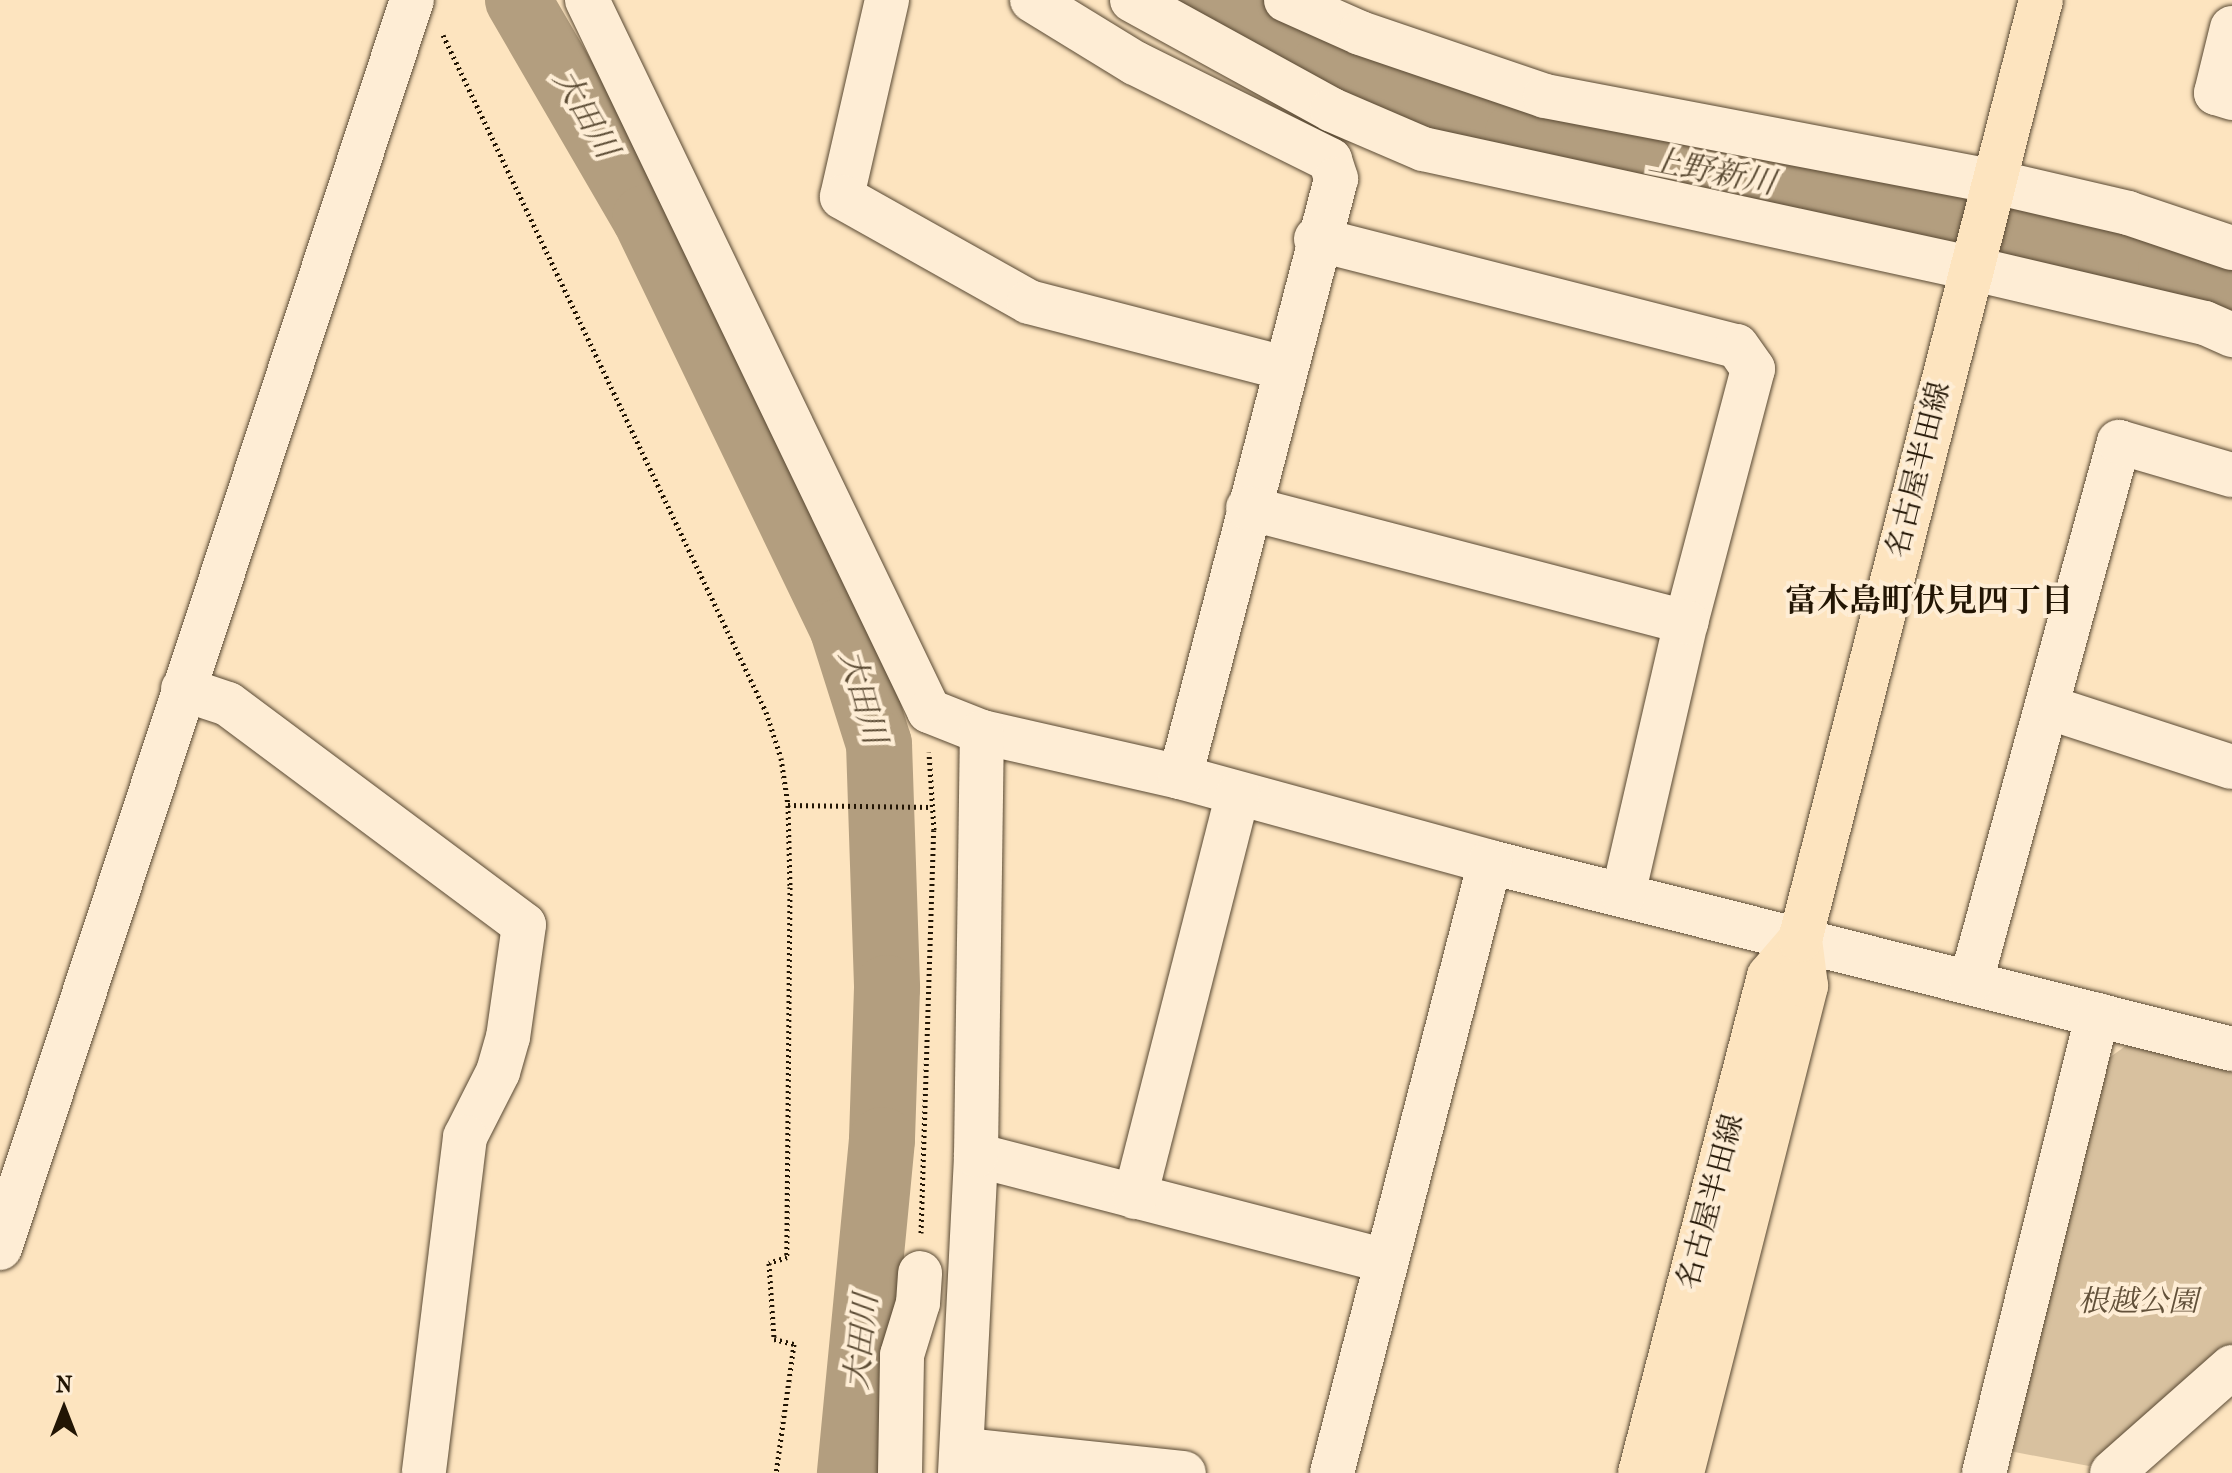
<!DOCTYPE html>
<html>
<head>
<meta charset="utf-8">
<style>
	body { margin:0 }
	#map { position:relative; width:2232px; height:1473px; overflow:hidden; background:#fde4bf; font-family:"IM FELL French Canon","Noto Serif JP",serif }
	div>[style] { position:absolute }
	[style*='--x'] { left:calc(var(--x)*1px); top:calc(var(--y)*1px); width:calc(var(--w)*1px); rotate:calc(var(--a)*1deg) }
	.green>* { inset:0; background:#d8c19f }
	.river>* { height:66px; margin:-33px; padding:0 33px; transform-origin:33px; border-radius:33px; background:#b39e7f }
	.path>* { height:5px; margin-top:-2.5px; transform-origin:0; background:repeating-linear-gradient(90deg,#221504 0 2px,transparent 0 6px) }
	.roads { filter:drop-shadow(0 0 2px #594933) drop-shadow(0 0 2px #594933) }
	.street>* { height:44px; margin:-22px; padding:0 22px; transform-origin:22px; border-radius:22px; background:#feedd5 }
	.secondary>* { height:44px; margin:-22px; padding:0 22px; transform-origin:22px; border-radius:22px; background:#feedd5 }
	.primary>* { height:44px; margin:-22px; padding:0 22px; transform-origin:22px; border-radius:22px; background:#fde4bf }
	span { translate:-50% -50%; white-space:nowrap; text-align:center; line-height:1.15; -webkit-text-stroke:8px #feedd5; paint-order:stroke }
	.street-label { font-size:30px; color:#221504 }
	.park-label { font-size:30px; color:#62513a; font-style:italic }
	.water-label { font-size:32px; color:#5c4c35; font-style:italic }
	.neighbourhood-label { font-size:32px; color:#221504; font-weight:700 }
	.north { position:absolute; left:24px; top:1369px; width:80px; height:80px; -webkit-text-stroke:6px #feedd5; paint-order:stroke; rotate:0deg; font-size:22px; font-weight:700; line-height:32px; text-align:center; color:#221504 }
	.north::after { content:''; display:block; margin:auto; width:28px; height:36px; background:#221504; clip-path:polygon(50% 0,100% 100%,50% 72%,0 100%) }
</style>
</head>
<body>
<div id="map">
	<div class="green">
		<i style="clip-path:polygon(2127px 1045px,2232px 1072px,2232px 1345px,2089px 1466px,2004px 1450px,2099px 1065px)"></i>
	</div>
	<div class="river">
		<i style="--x:518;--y:0;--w:252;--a:59.8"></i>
		<i style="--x:645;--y:218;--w:457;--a:64.3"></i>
		<i style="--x:843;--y:630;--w:120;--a:72.5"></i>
		<i style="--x:879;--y:744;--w:244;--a:88.1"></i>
		<i style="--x:887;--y:988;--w:152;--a:91.9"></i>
		<i style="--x:882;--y:1140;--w:335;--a:95.5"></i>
		<i style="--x:1210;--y:0;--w:131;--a:30.7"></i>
		<i style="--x:1323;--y:67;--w:206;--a:18.7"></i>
		<i style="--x:1518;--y:133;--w:513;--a:11.35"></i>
		<i style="--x:2021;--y:234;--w:154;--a:13.5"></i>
		<i style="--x:2171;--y:270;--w:65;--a:19.8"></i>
	</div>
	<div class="path">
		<i style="--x:443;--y:35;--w:750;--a:64.49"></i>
		<i style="--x:766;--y:712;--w:48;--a:71.9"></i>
		<i style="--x:781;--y:758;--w:48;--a:81.5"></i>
		<i style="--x:788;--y:805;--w:82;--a:88.6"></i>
		<i style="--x:790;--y:887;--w:370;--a:90.5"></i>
		<i style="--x:787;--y:1257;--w:19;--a:162"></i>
		<i style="--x:769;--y:1263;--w:76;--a:86.2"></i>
		<i style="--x:774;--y:1339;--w:21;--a:14"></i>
		<i style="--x:794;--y:1344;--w:130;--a:97.9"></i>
		<i style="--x:788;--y:805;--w:144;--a:0.8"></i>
		<i style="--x:921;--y:1233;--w:403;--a:-88.2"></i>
		<i style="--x:934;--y:830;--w:78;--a:-93.7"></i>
	</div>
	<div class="roads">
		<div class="street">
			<i style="--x:587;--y:0;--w:789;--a:64.31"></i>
			<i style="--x:929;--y:711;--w:57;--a:21.6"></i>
			<i style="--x:982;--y:732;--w:203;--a:12.8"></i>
			<i style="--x:1180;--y:777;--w:321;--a:15.3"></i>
			<i style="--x:1490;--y:862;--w:765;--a:14.15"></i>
			<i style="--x:887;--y:0;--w:202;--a:102.9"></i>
			<i style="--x:842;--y:197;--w:214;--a:29.3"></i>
			<i style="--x:1029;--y:302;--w:263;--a:14.5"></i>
			<i style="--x:1032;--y:0;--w:121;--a:31.5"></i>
			<i style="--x:1135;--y:63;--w:218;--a:26.4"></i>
			<i style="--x:1330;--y:160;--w:20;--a:72"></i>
			<i style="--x:1336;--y:179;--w:618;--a:104.62"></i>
			<i style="--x:1132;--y:0;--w:228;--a:28.8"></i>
			<i style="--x:1332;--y:110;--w:99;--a:23.2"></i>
			<i style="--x:1423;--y:149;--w:560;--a:12.27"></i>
			<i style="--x:1970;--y:268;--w:241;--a:13.2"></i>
			<i style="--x:2205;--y:323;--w:30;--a:24"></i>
			<i style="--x:1286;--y:0;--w:81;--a:24"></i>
			<i style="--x:1360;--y:33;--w:195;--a:18.8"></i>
			<i style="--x:1545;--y:96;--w:458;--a:10.8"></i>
			<i style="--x:1995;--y:182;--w:137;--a:13.1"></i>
			<i style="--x:2128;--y:213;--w:110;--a:18.6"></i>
			<i style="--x:2232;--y:28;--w:67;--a:103.8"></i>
			<i style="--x:2216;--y:93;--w:17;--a:17"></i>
			<i style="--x:1316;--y:239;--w:434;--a:14.3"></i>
			<i style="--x:1737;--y:346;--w:28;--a:55"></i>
			<i style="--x:1753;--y:369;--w:262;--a:104.8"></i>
			<i style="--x:1686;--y:622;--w:280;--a:103"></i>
			<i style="--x:1248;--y:508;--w:453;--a:14.6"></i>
			<i style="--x:183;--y:689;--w:47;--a:18.4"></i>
			<i style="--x:228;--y:704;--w:369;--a:36.7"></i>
			<i style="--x:524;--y:925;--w:113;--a:98.1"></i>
			<i style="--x:508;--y:1037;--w:36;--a:106"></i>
			<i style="--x:498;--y:1072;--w:73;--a:116.9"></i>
			<i style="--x:465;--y:1137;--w:338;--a:97"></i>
			<i style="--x:2047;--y:707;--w:194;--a:18"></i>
			<i style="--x:1971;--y:981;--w:559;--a:-74.65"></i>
			<i style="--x:2119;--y:442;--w:118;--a:16.3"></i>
			<i style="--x:976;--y:1155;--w:424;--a:14.5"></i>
			<i style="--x:1135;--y:1197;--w:416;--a:-75.7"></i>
			<i style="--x:965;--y:1450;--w:220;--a:6"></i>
			<i style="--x:900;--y:1473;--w:118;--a:-89"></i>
			<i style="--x:902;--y:1355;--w:54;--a:-72.9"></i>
			<i style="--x:918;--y:1303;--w:30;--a:-86"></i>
			<i style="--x:960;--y:1473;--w:318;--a:-87.1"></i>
			<i style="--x:976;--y:1155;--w:423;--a:-89.2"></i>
			<i style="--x:1332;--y:1473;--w:631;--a:-75.5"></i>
			<i style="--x:1984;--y:1473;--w:472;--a:-76.1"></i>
			<i style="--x:2112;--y:1473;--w:160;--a:-41.5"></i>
		</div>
		<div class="secondary">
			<i style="--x:0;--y:1248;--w:1314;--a:-71.73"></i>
		</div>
		<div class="primary">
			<i style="--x:1640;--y:1473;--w:513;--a:-75.45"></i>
			<i style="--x:1769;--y:976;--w:48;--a:-49.3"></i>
			<i style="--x:1682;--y:1473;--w:503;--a:-75.71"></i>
			<i style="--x:1806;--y:986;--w:46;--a:-97.4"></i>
			<i style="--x:1800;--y:940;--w:970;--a:-75.62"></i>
		</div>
	</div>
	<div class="street-label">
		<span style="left:1919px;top:470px;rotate:-76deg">名古屋半田線</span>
		<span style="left:1711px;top:1202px;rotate:-75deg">名古屋半田線</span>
	</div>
	<div class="park-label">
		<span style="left:2138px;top:1302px">根越公園</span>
	</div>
	<div class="water-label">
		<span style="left:585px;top:114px;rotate:60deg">大田川</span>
		<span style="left:1712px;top:172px;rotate:11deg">上野新川</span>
		<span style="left:862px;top:697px;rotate:74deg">大田川</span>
		<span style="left:862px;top:1342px;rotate:-84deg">大田川</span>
	</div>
	<div class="neighbourhood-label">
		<span style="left:1929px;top:601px">富木島町伏見四丁目</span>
	</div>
	<div class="north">N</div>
</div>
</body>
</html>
